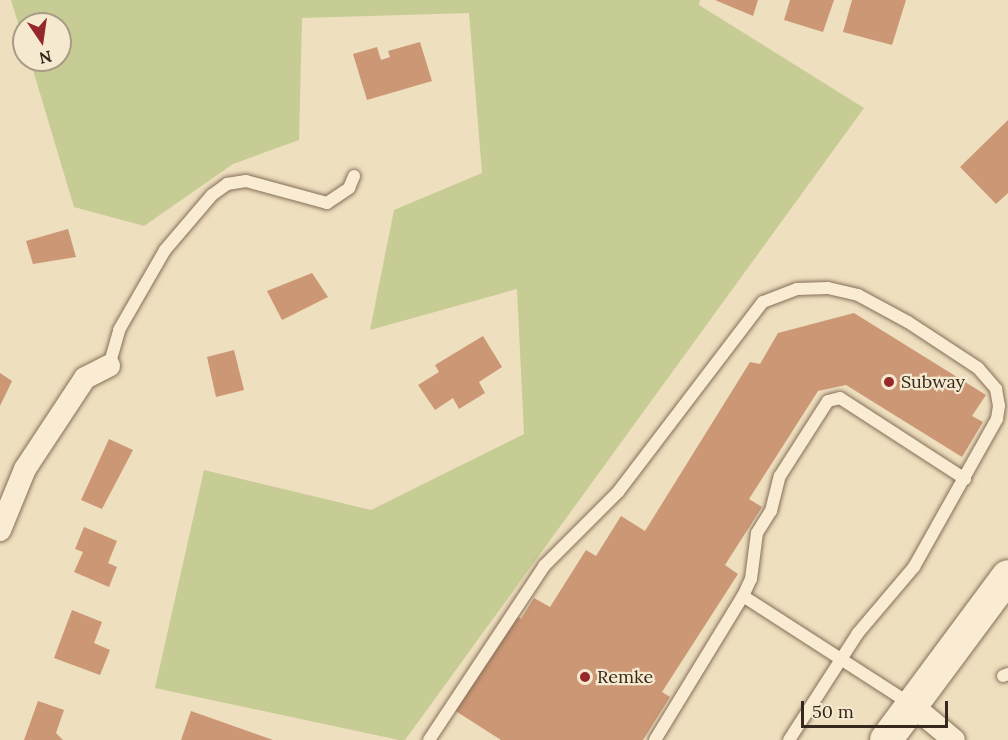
<!DOCTYPE html>
<html>
<head>
<meta charset="utf-8">
<style>
	body { margin:0 }
	#map { position:relative; width:1008px; height:740px; overflow:hidden; background:#eedfbf; font-family:Lora,serif }
	div>[style] { position:absolute }
	[style*='--x'] { left:calc(var(--x)*1px); top:calc(var(--y)*1px); width:calc(var(--w)*1px); rotate:calc(var(--a)*1deg) }
	.green>* { inset:0; background:#c6cc93 }
	.building>* { inset:0; background:#cc9775 }
	.roads { filter:drop-shadow(0 0 2px #866f58) drop-shadow(0 0 2px #866f58) }
	.lane>* { height:12px; margin:-6px; padding:0 6px; transform-origin:6px; border-radius:6px; background:#f9ecd2 }
	.street>* { height:22px; margin:-11px; padding:0 11px; transform-origin:11px; border-radius:11px; background:#f9ecd2 }
	.secondary>* { height:32px; margin:-16px; padding:0 16px; transform-origin:16px; border-radius:16px; background:#f9ecd2 }
	.dots>* { width:16px; height:16px; translate:-50% -50%; box-sizing:border-box; border:3px solid #f5e9cf; border-radius:50% }
	span { translate:-50% -50%; white-space:nowrap; text-align:center; line-height:1.15; -webkit-text-stroke:4.5px #f5e9cf; paint-order:stroke }
	.poi-label { font-size:18px; color:#36281c }
	.left { translate:0 -50%; text-align:left }
	.north { position:absolute; left:12px; top:12px; width:60px; height:60px; box-sizing:border-box; background:#f5e9cf; border:2px solid #a99c87; border-radius:50%; rotate:167deg; font-size:16px; font-weight:700; line-height:24px; text-align:center; color:#36281c }
	.north::after { content:''; display:block; margin:auto; width:21px; height:27px; background:#96272b; clip-path:polygon(50% 0,100% 100%,50% 72%,0 100%) }
	.scale { position:absolute; left:801px; top:701px; width:147px; height:27px; box-sizing:border-box; border:3px solid #36281c; border-top:0; padding-left:8px; font-size:18px; line-height:21px; white-space:nowrap; color:#36281c; -webkit-text-stroke:4px #f5e9cf; paint-order:stroke }
</style>
</head>
<body>
<div id="map">
	<div class="green">
		<i style="clip-path:polygon(11px 0,700px 0,699px 5px,864px 108px,405px 740px,399px 740px,155px 688px,204px 470px,371px 510px,524px 434px,517px 289px,370px 330px,394px 210px,482px 173px,469px 13px,302px 18px,299px 140px,233px 164px,144px 226px,74px 207px,30px 60px,60px 60px,60px 24px,24px 24px,24px 42px)"></i>
	</div>
	<div class="building">
		<i style="clip-path:polygon(715px 0,758px 0,753px 16px)"></i>
		<i style="clip-path:polygon(790px 0,834px 0,823px 32px,784px 20px)"></i>
		<i style="clip-path:polygon(852px 0,906px 0,892px 45px,843px 32px)"></i>
		<i style="clip-path:polygon(420px 42px,432px 81px,367px 100px,353px 54px,377px 47px,381px 60px,390px 57px,388px 51px)"></i>
		<i style="clip-path:polygon(1008px 120px,1008px 193px,996px 204px,960px 167px)"></i>
		<i style="clip-path:polygon(68px 229px,76px 257px,33px 264px,26px 241px)"></i>
		<i style="clip-path:polygon(312px 273px,328px 297px,282px 320px,267px 291px)"></i>
		<i style="clip-path:polygon(854px 313px,986px 395px,972px 416px,983px 422px,962px 457px,846px 385px,818px 391px,749px 499px,762px 507px,725px 565px,738px 574px,662px 692px,670px 697px,643px 740px,501px 740px,454px 710px,515px 615px,521px 619px,534px 598px,550px 607px,586px 550px,596px 556px,621px 516px,645px 531px,750px 362px,760px 364px,778px 333px)"></i>
		<i style="clip-path:polygon(483px 336px,502px 367px,479px 382px,485px 393px,459px 409px,453px 398px,435px 410px,418px 385px,439px 372px,435px 365px)"></i>
		<i style="clip-path:polygon(234px 350px,244px 390px,216px 397px,207px 357px)"></i>
		<i style="clip-path:polygon(0 373px,12px 381px,0 406px)"></i>
		<i style="clip-path:polygon(109px 439px,133px 450px,102px 509px,81px 500px)"></i>
		<i style="clip-path:polygon(84px 527px,117px 541px,108px 563px,117px 567px,109px 587px,74px 572px,83px 552px,75px 549px)"></i>
		<i style="clip-path:polygon(72px 610px,102px 622px,94px 643px,110px 650px,100px 675px,54px 658px)"></i>
		<i style="clip-path:polygon(38px 701px,64px 710px,56px 733px,63px 740px,24px 740px)"></i>
		<i style="clip-path:polygon(191px 711px,273px 740px,181px 740px)"></i>
	</div>
	<div class="roads">
		<div class="lane">
			<i style="--x:109;--y:366;--w:37;--a:-74"></i>
			<i style="--x:119;--y:330;--w:92;--a:-60.1"></i>
			<i style="--x:165;--y:250;--w:72;--a:-49.5"></i>
			<i style="--x:212;--y:195;--w:19;--a:-36"></i>
			<i style="--x:227;--y:184;--w:19;--a:-9"></i>
			<i style="--x:246;--y:181;--w:84;--a:15.2"></i>
			<i style="--x:327;--y:203;--w:27;--a:-34"></i>
			<i style="--x:349;--y:188;--w:13;--a:-67"></i>
			<i style="--x:743;--y:596;--w:201;--a:32.8"></i>
			<i style="--x:1003;--y:676;--w:5;--a:-22"></i>
			<i style="--x:429;--y:740;--w:209;--a:-56.5"></i>
			<i style="--x:544;--y:566;--w:105;--a:-45"></i>
			<i style="--x:618;--y:492;--w:239;--a:-52.7"></i>
			<i style="--x:763;--y:302;--w:36;--a:-21"></i>
			<i style="--x:797;--y:289;--w:31;--a:-2"></i>
			<i style="--x:828;--y:288;--w:31;--a:13"></i>
			<i style="--x:858;--y:295;--w:57;--a:28.4"></i>
			<i style="--x:908;--y:322;--w:84;--a:33.3"></i>
			<i style="--x:978;--y:368;--w:28;--a:49"></i>
			<i style="--x:996;--y:389;--w:17;--a:80"></i>
			<i style="--x:999;--y:406;--w:13;--a:99"></i>
			<i style="--x:997;--y:419;--w:170;--a:119.3"></i>
			<i style="--x:914;--y:567;--w:87;--a:130.3"></i>
			<i style="--x:858;--y:633;--w:127;--a:122.8"></i>
			<i style="--x:655;--y:740;--w:169;--a:-58.6"></i>
			<i style="--x:743;--y:596;--w:19;--a:-65"></i>
			<i style="--x:751;--y:579;--w:46;--a:-82.6"></i>
			<i style="--x:757;--y:533;--w:26;--a:-58"></i>
			<i style="--x:771;--y:511;--w:36;--a:-76"></i>
			<i style="--x:780;--y:476;--w:89;--a:-57.4"></i>
			<i style="--x:828;--y:401;--w:12;--a:-14"></i>
			<i style="--x:840;--y:398;--w:149;--a:32.9"></i>
		</div>
		<div class="street">
			<i style="--x:0;--y:530;--w:66;--a:-67.7"></i>
			<i style="--x:25;--y:469;--w:109;--a:-56.6"></i>
			<i style="--x:85;--y:378;--w:27;--a:-27"></i>
			<i style="--x:913;--y:706;--w:53;--a:39.7"></i>
		</div>
		<div class="secondary">
			<i style="--x:886;--y:740;--w:204;--a:-53.4"></i>
		</div>
	</div>
	<div class="dots">
		<i style="left:889px;top:382px;background:#96272b"></i>
		<i style="left:585px;top:677px;background:#96272b"></i>
	</div>
	<div class="poi-label">
		<span class="left" style="left:901px;top:382px">Subway</span>
		<span class="left" style="left:597px;top:677px">Remke</span>
	</div>
	<div class="north">N</div>
	<div class="scale">50 m</div>
</div>
</body>
</html>
